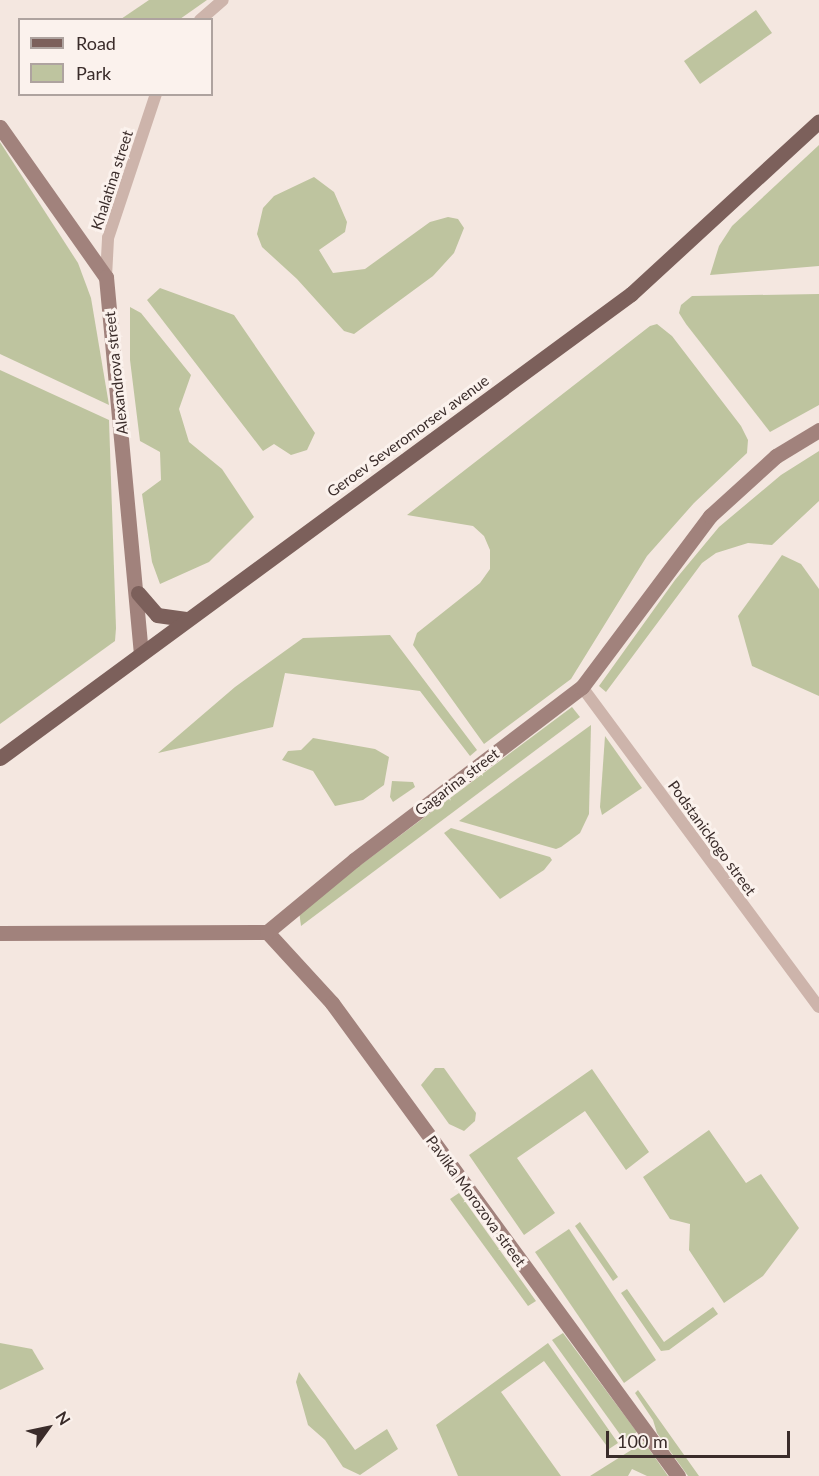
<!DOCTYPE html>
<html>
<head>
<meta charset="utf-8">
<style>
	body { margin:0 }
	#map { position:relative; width:819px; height:1476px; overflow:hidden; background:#f4e7e0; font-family:Lato,sans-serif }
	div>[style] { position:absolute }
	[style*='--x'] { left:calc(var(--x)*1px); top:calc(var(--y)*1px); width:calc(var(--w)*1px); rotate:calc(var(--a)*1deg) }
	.green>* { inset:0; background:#bec49f }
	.street>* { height:12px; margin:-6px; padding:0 6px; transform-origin:6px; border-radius:6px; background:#cdb4ab }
	.secondary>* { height:15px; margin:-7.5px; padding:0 7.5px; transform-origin:7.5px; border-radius:7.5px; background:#a1827c }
	.primary>* { height:15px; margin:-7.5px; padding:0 7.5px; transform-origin:7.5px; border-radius:7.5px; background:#7c605b }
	span { translate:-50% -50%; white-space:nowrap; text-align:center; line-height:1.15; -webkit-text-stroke:6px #fbf2ed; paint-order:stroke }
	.street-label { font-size:15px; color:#3a2c2a }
	.legend { position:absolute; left:18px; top:18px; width:195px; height:78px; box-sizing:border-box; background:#fbf2ed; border:2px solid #aea39f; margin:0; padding:8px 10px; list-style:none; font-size:18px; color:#3a2c2a }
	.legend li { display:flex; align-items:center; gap:12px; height:30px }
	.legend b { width:30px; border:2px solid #aea39f }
	.north { position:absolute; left:18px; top:1398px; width:60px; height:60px; -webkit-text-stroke:4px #fbf2ed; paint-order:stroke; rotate:57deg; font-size:16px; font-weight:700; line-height:24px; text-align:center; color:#3a2c2a }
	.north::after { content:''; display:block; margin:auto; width:21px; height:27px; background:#3a2c2a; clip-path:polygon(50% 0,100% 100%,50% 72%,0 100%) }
	.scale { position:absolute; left:606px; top:1431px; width:184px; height:27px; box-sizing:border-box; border:3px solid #3a2c2a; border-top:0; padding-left:8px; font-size:18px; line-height:21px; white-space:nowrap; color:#3a2c2a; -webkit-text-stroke:4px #fbf2ed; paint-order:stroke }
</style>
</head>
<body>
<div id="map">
	<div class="green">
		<i style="clip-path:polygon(149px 0,207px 0,180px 19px,121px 19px)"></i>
		<i style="clip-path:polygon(756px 10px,772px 33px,700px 84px,684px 61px)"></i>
		<i style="clip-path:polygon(0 142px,78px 263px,91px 298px,109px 405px,0 354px)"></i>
		<i style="clip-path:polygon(819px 145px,819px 266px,710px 275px,719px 246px,732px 226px)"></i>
		<i style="clip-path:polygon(314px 177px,334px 192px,347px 222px,345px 232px,319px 250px,333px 273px,365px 269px,430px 222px,448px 217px,458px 219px,464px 228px,454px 253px,433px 276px,354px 334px,344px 331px,297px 279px,262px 247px,257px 234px,263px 208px,274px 196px)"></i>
		<i style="clip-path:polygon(160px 288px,234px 315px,315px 433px,307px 450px,291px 455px,274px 444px,263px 451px,147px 300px)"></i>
		<i style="clip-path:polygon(819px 294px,819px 405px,770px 432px,686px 324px,679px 313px,681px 305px,692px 296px)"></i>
		<i style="clip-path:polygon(130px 307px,141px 313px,191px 375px,179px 409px,189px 442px,222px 469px,254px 517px,209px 562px,160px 584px,152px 562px,142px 494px,161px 480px,160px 452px,140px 441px,130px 360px)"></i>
		<i style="clip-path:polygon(657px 324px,672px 336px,741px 426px,748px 440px,747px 453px,694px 503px,647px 556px,571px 679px,484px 744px,413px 645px,417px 633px,480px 583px,490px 569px,490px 550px,484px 536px,473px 526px,407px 515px,650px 326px)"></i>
		<i style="clip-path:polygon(0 370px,109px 420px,116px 628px,115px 641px,0 724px)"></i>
		<i style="clip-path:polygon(819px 451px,819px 501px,772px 545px,748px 543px,716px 553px,702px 563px,606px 692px,599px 686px,675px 580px,719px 527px,781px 475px)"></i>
		<i style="clip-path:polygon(782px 555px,801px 564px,819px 589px,819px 696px,752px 666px,738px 616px)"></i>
		<i style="clip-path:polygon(390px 635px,477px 750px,470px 756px,420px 691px,285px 673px,273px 727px,158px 753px,235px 687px,303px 638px)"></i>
		<i style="clip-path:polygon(572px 707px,580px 717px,301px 926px,299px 911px)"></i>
		<i style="clip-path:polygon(591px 725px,589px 814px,580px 833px,561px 847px,556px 849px,459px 821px)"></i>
		<i style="clip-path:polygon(605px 736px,642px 788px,602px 815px,600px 807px)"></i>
		<i style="clip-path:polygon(313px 738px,375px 749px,389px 757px,384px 785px,363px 800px,335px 806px,313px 771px,282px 760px,288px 751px,301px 750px)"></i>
		<i style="clip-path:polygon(392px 781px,413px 782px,415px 787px,393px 802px,390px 797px)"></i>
		<i style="clip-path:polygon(451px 828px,550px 857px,552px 860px,544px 870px,500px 899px,444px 833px)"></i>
		<i style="clip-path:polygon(435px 1068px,444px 1068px,476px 1113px,475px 1121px,464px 1131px,449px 1124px,421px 1085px)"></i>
		<i style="clip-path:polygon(592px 1069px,649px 1152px,626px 1170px,585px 1111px,517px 1158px,555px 1213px,524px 1235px,469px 1155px)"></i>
		<i style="clip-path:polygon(709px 1130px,746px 1183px,761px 1174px,799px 1228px,763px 1276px,724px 1303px,689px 1250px,690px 1224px,670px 1219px,643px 1177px)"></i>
		<i style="clip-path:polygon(459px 1193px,536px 1301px,528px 1306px,450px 1199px)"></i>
		<i style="clip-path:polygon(580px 1222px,618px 1277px,613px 1281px,575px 1226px)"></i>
		<i style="clip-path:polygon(569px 1229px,656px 1360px,624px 1383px,535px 1252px)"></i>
		<i style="clip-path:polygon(627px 1289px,664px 1342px,713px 1307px,718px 1314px,669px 1350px,661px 1351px,621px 1293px)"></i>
		<i style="clip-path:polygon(563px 1333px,637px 1432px,624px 1440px,552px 1340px)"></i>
		<i style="clip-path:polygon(0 1343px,32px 1349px,44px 1369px,0 1390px)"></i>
		<i style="clip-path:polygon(548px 1343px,618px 1443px,609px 1449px,544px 1361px,501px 1392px,561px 1476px,458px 1476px,436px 1425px)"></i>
		<i style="clip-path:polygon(299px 1372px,355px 1450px,387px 1429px,398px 1449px,360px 1475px,343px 1467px,325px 1440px,308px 1425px,296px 1382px)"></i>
		<i style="clip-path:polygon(638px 1390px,699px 1476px,688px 1476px,657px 1433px,653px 1420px,635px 1393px)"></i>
		<i style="clip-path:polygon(644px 1442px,668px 1476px,647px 1476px,632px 1469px,628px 1476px,590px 1476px)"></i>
	</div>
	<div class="street">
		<i style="--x:200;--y:20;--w:30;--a:-41"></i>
		<i style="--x:106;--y:277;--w:39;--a:-87"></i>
		<i style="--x:108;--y:238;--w:152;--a:-71.6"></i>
		<i style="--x:582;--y:687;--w:398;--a:53.5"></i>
	</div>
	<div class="secondary">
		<i style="--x:0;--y:127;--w:184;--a:54.8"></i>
		<i style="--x:106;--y:277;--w:378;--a:84.7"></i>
		<i style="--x:267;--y:932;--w:96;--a:47.5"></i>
		<i style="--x:332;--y:1003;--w:586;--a:53.81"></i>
		<i style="--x:0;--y:933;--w:267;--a:-0.2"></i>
		<i style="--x:267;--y:932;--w:113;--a:-39.6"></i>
		<i style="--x:354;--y:860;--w:286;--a:-37.2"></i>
		<i style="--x:582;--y:687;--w:214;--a:-53.2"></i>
		<i style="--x:710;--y:516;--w:89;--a:-42.3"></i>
		<i style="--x:776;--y:456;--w:50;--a:-31.2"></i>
	</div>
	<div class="primary">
		<i style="--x:138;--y:593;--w:29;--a:49"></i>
		<i style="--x:157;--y:615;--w:29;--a:8"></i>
		<i style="--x:0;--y:758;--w:783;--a:-36.33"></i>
		<i style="--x:631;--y:294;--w:255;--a:-42.6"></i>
	</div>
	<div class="street-label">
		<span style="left:112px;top:180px;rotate:-72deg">Khalatina street</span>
		<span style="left:116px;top:373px;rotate:-96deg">Alexandrova street</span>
		<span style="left:408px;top:436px;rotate:-36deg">Geroev Severomorsev avenue</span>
		<span style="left:457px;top:782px;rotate:-37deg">Gagarina street</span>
		<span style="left:712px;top:838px;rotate:54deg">Podstanickogo street</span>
		<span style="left:476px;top:1201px;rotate:54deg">Pavlika Morozova street</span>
	</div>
	<ul class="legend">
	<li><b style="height:8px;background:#7c605b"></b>Road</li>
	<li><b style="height:16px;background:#bec49f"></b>Park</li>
	</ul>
	<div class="north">N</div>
	<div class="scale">100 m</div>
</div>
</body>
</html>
